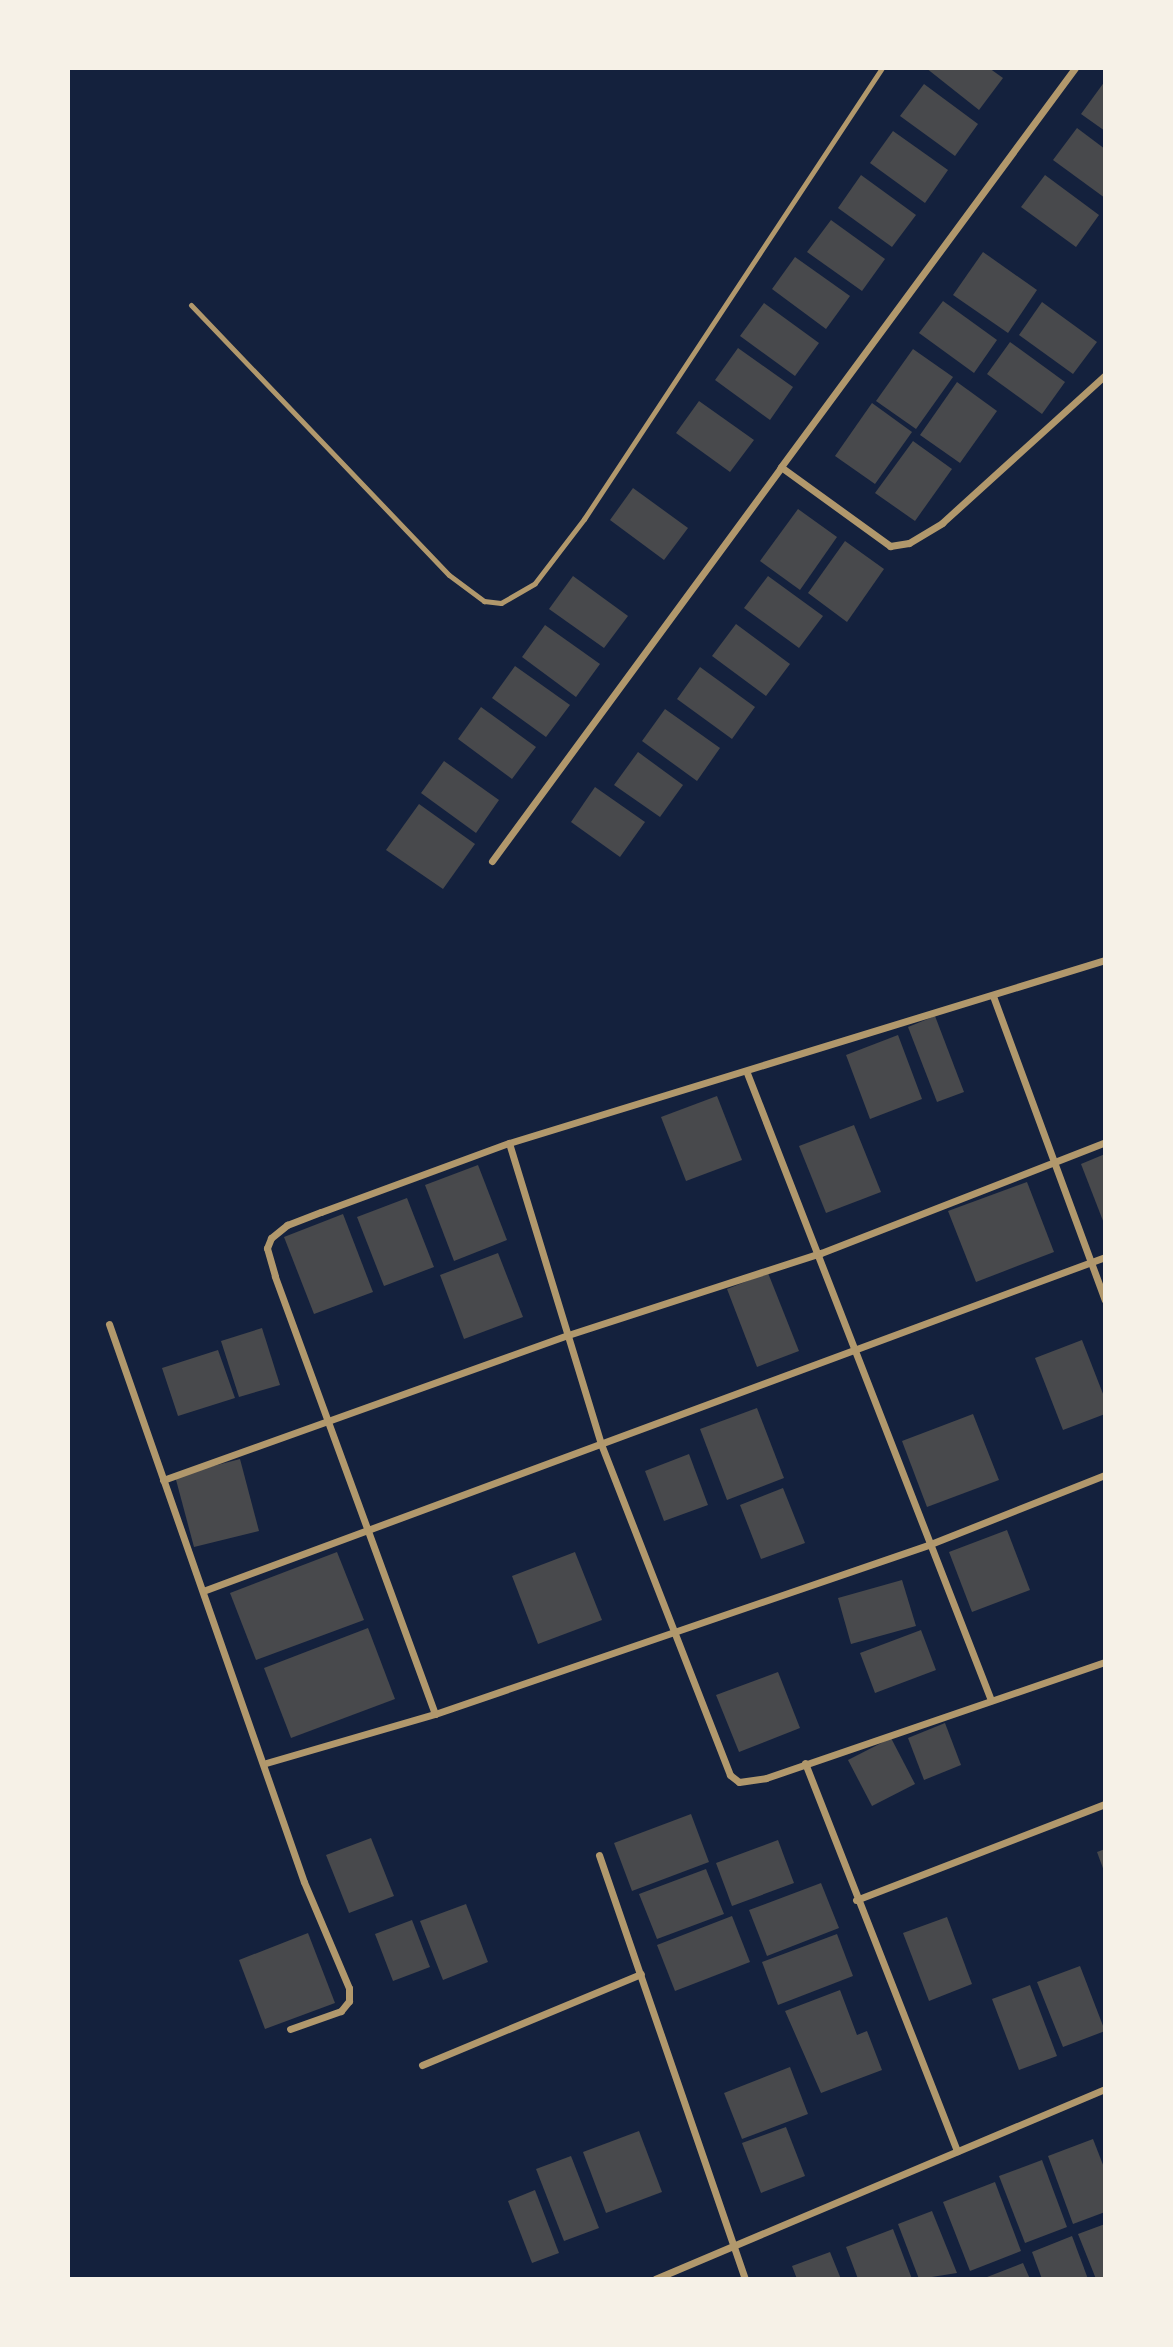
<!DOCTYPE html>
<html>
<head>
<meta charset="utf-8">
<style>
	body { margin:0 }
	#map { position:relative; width:1173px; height:2347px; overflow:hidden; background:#14213d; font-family:Spectral,serif }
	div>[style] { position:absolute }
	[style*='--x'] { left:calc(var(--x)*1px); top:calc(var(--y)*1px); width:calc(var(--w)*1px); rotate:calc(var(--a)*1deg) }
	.building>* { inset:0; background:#48494c }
	.service>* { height:5px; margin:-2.5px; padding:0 2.5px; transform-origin:2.5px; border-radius:2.5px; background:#b1986c }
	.minor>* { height:7px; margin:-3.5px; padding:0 3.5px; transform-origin:3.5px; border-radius:3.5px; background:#b1986c }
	span { translate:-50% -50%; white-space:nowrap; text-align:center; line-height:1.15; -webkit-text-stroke:5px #f6f1e7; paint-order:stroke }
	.frame { position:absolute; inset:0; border:70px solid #f6f1e7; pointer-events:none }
</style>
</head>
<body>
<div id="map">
	<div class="building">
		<i style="clip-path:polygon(926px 68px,989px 68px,1003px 78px,979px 110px)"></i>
		<i style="clip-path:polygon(1105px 81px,1105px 131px,1081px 114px)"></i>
		<i style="clip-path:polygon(924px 84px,978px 124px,955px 156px,900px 116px)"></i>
		<i style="clip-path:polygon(1077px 128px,1105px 149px,1105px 198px,1053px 160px)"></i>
		<i style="clip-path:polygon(893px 131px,948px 170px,925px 203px,870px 163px)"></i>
		<i style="clip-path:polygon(861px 175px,916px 215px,892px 247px,838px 208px)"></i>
		<i style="clip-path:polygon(1045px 175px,1099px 215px,1076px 247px,1021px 207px)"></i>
		<i style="clip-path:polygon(831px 220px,885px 259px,862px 291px,807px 252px)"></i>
		<i style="clip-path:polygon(983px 252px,1037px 290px,1008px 333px,953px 295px)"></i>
		<i style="clip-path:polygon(795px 257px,850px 296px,826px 329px,772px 289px)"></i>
		<i style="clip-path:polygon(943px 301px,997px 340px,974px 373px,919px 333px)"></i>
		<i style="clip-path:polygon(1042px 302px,1097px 342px,1073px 374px,1019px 335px)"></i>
		<i style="clip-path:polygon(764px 303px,819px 343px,795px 376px,740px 336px)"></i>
		<i style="clip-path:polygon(1010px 342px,1065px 382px,1042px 414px,987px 374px)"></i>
		<i style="clip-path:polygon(738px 348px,793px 387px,770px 420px,715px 380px)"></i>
		<i style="clip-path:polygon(913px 349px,953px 377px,916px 429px,876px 401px)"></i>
		<i style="clip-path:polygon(957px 382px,997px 411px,960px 463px,920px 435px)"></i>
		<i style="clip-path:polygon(699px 401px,754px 440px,730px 472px,676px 433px)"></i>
		<i style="clip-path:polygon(872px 403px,912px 432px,875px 484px,835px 456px)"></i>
		<i style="clip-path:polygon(913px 441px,952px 469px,915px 521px,875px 493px)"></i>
		<i style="clip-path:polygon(633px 488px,688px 528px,664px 560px,610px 520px)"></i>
		<i style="clip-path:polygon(798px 509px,837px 537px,800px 590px,760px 561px)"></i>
		<i style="clip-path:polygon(845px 541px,884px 569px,847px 622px,808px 593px)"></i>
		<i style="clip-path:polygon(573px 576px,628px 616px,604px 648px,549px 609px)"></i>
		<i style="clip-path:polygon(768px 576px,823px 616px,799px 648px,744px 608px)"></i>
		<i style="clip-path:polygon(736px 624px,790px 664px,766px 696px,712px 656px)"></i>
		<i style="clip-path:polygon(545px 625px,600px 664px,576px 697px,522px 657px)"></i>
		<i style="clip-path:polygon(515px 666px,570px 705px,546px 737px,492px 698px)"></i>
		<i style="clip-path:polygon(700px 667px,755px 707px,732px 739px,677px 699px)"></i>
		<i style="clip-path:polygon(481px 707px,536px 747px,512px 779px,458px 739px)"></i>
		<i style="clip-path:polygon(665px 709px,720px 748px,697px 781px,642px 741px)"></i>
		<i style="clip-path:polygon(638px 752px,683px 785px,660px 817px,614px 785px)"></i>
		<i style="clip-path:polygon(444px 761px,499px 800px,476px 833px,421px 793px)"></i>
		<i style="clip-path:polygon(595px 787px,645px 822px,620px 857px,571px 822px)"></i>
		<i style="clip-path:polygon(419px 804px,475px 844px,443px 889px,386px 850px)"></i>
		<i style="clip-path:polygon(935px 1016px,964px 1092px,937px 1102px,908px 1027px)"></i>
		<i style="clip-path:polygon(898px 1035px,922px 1099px,870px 1119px,846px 1055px)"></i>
		<i style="clip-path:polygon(717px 1096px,742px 1160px,686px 1181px,661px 1117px)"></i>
		<i style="clip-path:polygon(854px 1125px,881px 1192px,826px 1213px,799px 1146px)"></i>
		<i style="clip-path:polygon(1105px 1154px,1105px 1226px,1081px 1164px)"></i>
		<i style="clip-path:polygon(478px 1165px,507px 1240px,454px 1261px,425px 1185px)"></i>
		<i style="clip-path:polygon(1027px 1182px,1054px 1252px,976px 1282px,948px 1211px)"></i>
		<i style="clip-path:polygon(407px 1198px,434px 1267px,384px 1286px,357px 1217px)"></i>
		<i style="clip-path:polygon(343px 1214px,373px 1292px,314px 1314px,284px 1237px)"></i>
		<i style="clip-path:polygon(498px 1253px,523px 1317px,464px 1339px,440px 1275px)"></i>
		<i style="clip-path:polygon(768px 1273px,799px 1351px,757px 1367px,727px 1289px)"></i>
		<i style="clip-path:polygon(262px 1328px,280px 1385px,239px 1397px,221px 1341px)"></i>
		<i style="clip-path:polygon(1082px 1340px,1105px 1399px,1105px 1414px,1063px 1430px,1035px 1358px)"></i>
		<i style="clip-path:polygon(218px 1350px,235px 1398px,178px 1416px,162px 1368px)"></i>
		<i style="clip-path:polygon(757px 1408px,784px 1478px,727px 1500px,700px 1429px)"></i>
		<i style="clip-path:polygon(973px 1414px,999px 1480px,927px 1507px,902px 1441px)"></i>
		<i style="clip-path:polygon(689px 1454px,708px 1505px,664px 1521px,645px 1471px)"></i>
		<i style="clip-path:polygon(240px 1459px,259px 1531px,194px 1547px,175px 1476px)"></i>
		<i style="clip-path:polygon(783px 1488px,805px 1543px,761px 1559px,740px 1505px)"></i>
		<i style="clip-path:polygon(1007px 1530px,1030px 1590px,972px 1612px,949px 1552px)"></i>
		<i style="clip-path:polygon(337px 1552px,364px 1620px,256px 1660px,230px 1593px)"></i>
		<i style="clip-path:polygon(575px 1552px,602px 1620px,538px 1644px,512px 1576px)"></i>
		<i style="clip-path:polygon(902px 1580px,916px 1626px,851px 1644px,838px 1598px)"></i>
		<i style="clip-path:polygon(368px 1628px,395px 1699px,291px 1738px,264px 1668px)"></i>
		<i style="clip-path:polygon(921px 1630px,936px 1670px,875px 1693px,860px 1653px)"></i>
		<i style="clip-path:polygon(778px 1672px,800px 1728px,739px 1752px,716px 1695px)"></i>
		<i style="clip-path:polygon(945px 1723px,961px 1765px,924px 1780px,908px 1738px)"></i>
		<i style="clip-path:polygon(891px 1738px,915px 1784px,872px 1806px,848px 1760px)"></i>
		<i style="clip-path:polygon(691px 1814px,709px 1862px,632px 1891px,614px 1843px)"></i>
		<i style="clip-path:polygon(371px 1838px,394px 1896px,349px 1913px,326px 1855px)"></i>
		<i style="clip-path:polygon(778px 1840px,794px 1883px,732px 1906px,716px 1863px)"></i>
		<i style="clip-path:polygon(1105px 1849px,1105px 1871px,1104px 1871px,1097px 1852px)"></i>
		<i style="clip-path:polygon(706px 1869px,724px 1914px,657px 1939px,639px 1894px)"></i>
		<i style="clip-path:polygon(821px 1883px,839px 1928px,767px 1956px,749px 1910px)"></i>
		<i style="clip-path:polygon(466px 1904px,488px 1962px,443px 1980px,420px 1921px)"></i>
		<i style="clip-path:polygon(732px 1916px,750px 1962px,675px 1991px,657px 1945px)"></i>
		<i style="clip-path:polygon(947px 1917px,972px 1984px,929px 2001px,903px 1933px)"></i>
		<i style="clip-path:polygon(412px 1920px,430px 1967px,393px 1981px,375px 1934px)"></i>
		<i style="clip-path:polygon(308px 1933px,335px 2003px,265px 2029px,239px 1960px)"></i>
		<i style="clip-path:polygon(837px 1934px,853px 1976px,778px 2005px,762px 1962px)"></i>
		<i style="clip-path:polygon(1080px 1966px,1105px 2031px,1063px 2047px,1037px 1982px)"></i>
		<i style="clip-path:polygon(1030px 1985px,1057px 2056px,1019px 2070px,992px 1999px)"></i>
		<i style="clip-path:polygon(840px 1990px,857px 2035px,867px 2031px,882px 2070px,821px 2093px,785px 2011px)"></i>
		<i style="clip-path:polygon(790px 2067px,808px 2114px,742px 2139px,724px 2093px)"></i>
		<i style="clip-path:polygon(786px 2127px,805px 2176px,761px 2193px,742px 2143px)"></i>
		<i style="clip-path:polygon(639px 2131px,662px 2192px,606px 2213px,583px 2152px)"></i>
		<i style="clip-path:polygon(1093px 2139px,1105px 2170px,1105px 2212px,1073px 2224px,1048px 2156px)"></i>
		<i style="clip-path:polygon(571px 2156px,599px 2228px,564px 2241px,536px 2169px)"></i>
		<i style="clip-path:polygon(1042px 2160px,1067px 2227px,1025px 2243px,999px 2176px)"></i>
		<i style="clip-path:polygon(995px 2182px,1021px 2251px,970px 2271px,943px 2202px)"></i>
		<i style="clip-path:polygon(535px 2190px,559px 2253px,532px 2263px,508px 2201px)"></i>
		<i style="clip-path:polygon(932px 2211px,957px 2273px,919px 2279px,898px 2224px)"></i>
		<i style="clip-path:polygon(1105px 2224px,1105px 2279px,1096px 2279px,1078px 2234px)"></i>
		<i style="clip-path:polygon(893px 2229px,912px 2279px,858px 2279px,846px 2247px)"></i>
		<i style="clip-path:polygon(1072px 2236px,1088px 2279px,1042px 2279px,1032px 2252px)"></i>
		<i style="clip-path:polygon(830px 2252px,841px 2279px,797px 2279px,792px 2266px)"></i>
		<i style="clip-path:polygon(1023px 2263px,1030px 2279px,982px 2279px)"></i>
	</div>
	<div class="service">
		<i style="--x:191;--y:305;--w:373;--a:46.3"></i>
		<i style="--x:449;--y:575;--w:44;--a:36.6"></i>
		<i style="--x:484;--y:601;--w:17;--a:7"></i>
		<i style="--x:501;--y:603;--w:39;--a:-30"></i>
		<i style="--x:535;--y:583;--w:81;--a:-52.6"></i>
		<i style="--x:584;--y:519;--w:541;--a:-56.55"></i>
	</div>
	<div class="minor">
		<i style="--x:1075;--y:68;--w:496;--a:126.4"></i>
		<i style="--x:781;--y:467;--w:135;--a:35.9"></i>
		<i style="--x:890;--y:546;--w:19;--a:-9"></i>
		<i style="--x:909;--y:543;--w:39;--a:-31"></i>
		<i style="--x:942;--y:523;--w:220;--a:-42.2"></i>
		<i style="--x:492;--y:861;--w:489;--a:-53.7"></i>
		<i style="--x:993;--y:996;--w:324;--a:69.8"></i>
		<i style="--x:747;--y:1073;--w:673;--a:68.74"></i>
		<i style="--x:509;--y:1143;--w:315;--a:73"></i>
		<i style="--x:601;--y:1444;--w:355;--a:68.7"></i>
		<i style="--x:730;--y:1775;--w:11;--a:38"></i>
		<i style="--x:739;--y:1782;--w:27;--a:-8"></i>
		<i style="--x:766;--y:1778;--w:358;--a:-18.9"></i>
		<i style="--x:109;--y:1324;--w:591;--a:70.74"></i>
		<i style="--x:304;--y:1882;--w:115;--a:67"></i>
		<i style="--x:349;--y:1988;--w:13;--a:90"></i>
		<i style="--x:349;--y:2001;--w:13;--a:129"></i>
		<i style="--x:341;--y:2011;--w:54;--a:160.6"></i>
		<i style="--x:163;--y:1480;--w:430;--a:-19.7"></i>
		<i style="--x:568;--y:1335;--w:266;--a:-18"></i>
		<i style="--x:821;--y:1253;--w:305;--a:-21.3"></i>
		<i style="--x:203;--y:1591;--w:962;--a:-20.32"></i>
		<i style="--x:435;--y:1714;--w:466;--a:-110.1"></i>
		<i style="--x:275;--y:1276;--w:29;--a:-106"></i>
		<i style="--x:267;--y:1248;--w:11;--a:-68"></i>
		<i style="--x:271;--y:1238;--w:21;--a:-39"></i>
		<i style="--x:287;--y:1225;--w:36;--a:-21"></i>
		<i style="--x:321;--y:1212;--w:200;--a:-20.2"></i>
		<i style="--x:509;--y:1143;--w:623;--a:-17.07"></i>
		<i style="--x:266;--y:1763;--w:176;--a:-16.2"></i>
		<i style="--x:435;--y:1714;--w:521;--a:-18.92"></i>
		<i style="--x:928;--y:1545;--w:190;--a:-21.6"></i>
		<i style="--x:805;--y:1763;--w:417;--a:68.6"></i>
		<i style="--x:599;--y:1855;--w:448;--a:71"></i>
		<i style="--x:856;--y:1900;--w:267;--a:-21.1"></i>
		<i style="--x:422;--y:2065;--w:237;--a:-22.6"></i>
		<i style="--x:655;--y:2279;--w:488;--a:-22.9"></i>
	</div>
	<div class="frame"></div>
</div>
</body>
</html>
